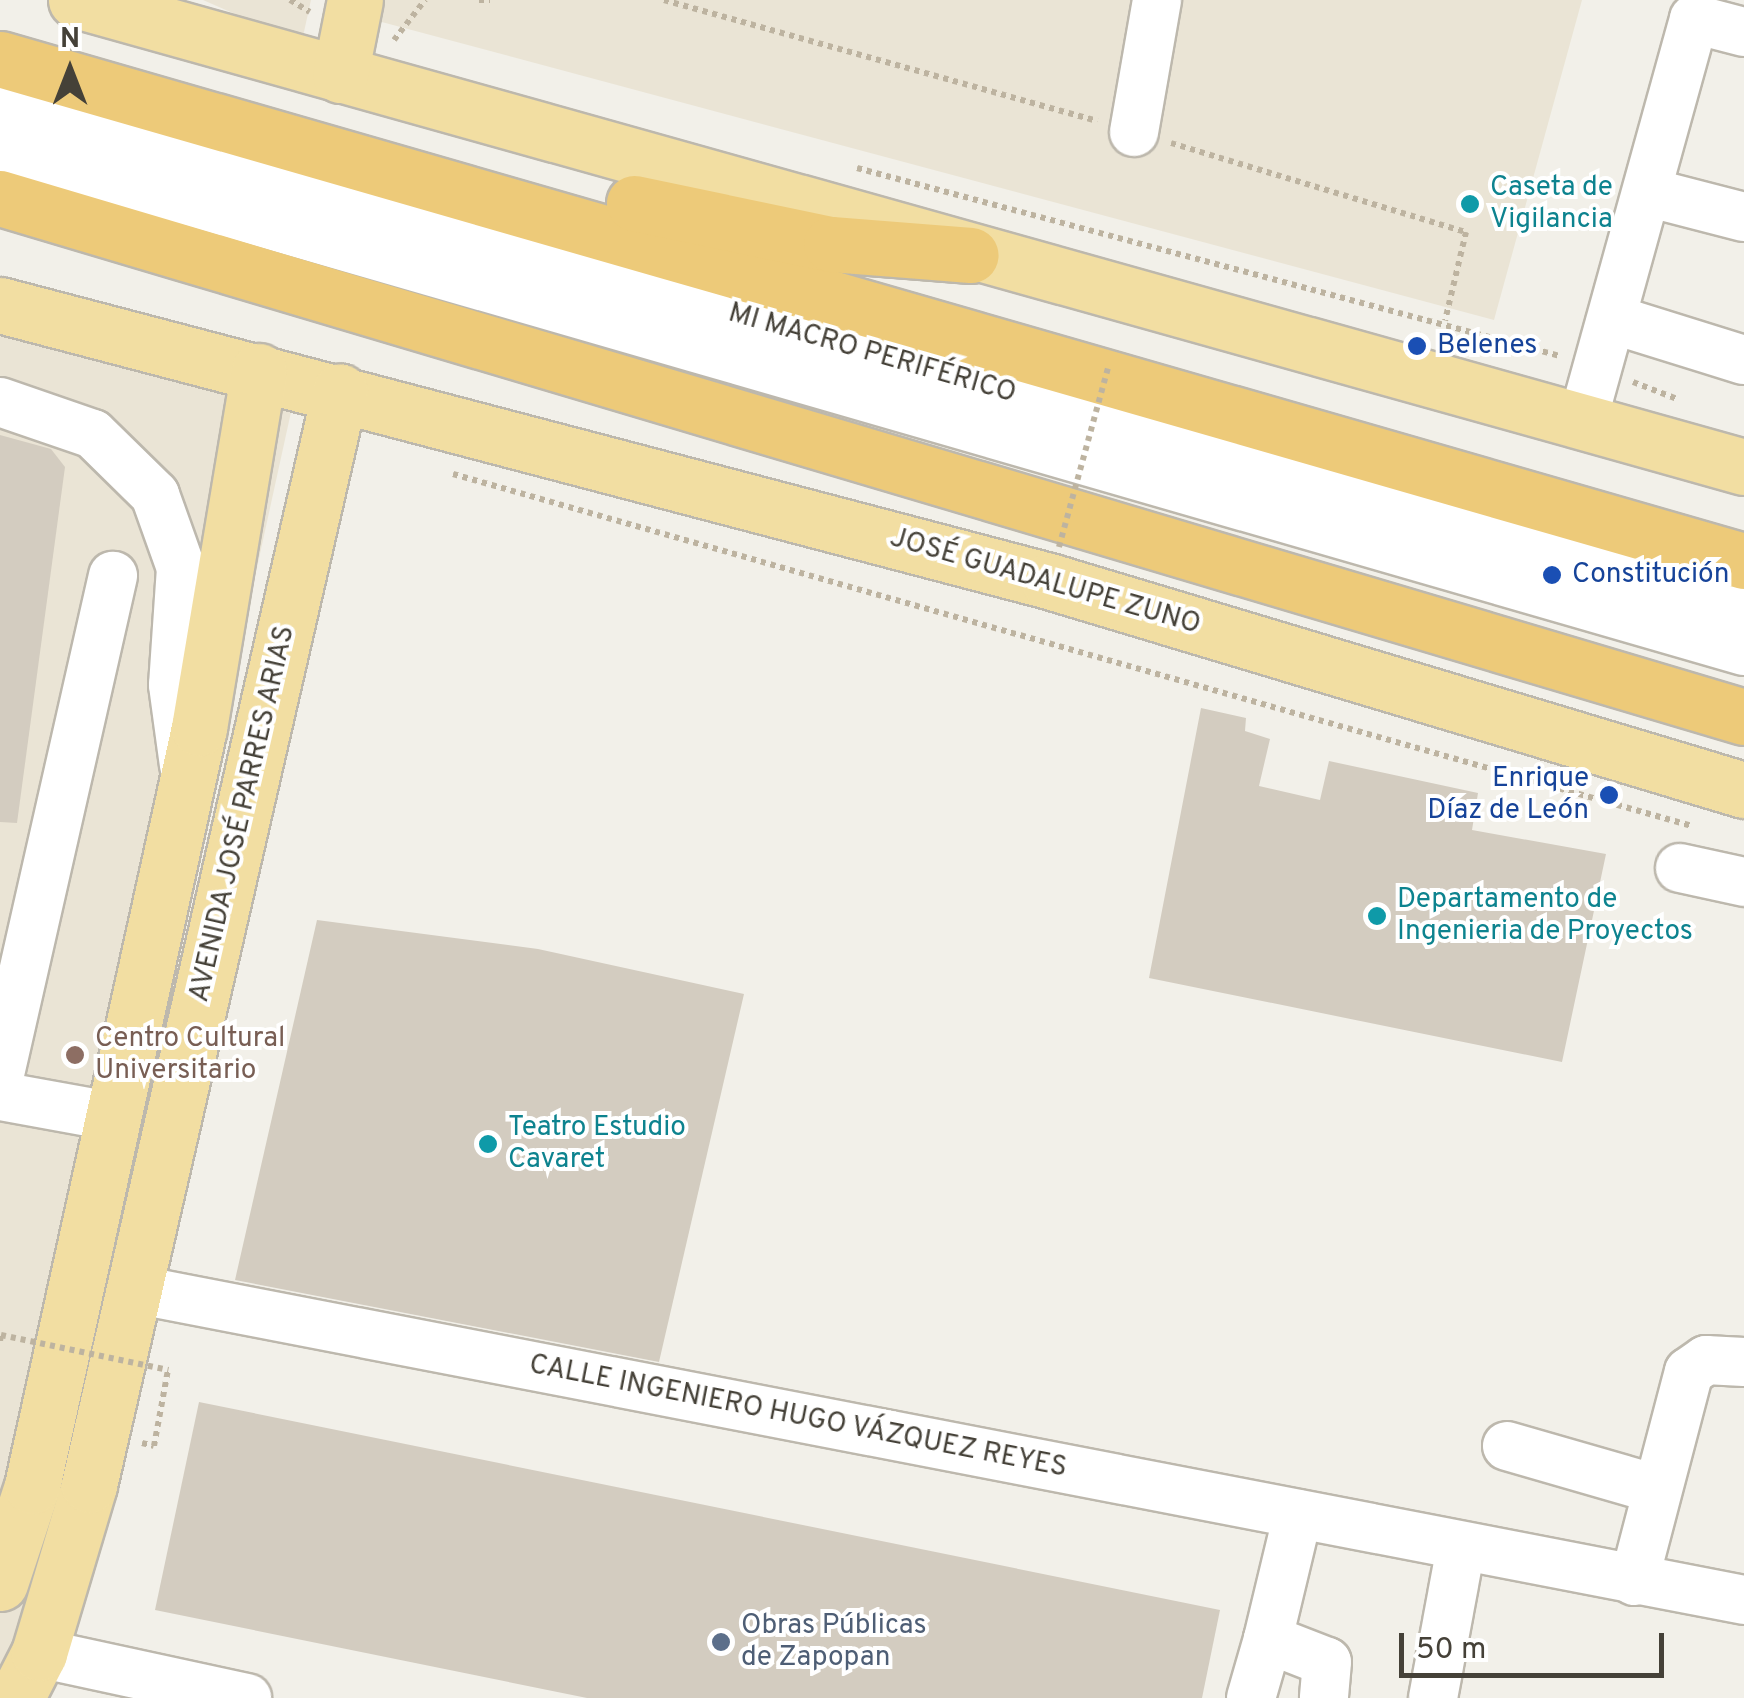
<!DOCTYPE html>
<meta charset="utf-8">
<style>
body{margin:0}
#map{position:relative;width:1744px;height:1698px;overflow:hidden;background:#f2f0e9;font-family:Overpass,sans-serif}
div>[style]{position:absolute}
.education>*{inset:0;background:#eae4d5}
.building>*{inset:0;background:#d3ccc0}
.path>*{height:6px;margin-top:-3px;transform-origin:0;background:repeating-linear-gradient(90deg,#bdb3a0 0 5px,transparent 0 10px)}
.roads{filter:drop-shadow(2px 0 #bdb8ad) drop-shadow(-2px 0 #bdb8ad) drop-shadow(0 2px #bdb8ad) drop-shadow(0 -2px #bdb8ad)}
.minor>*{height:48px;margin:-24px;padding:0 24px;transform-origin:24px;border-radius:24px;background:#fff}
.major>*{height:55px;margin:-27.5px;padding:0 27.5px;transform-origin:27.5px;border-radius:27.5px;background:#f2dea2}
.highway>*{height:55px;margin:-27.5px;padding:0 27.5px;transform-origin:27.5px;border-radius:27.5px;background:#edca79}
.path-bridge>*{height:6px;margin-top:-3px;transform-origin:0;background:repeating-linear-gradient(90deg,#bdb3a0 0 5px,transparent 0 10px)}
.dots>*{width:28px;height:28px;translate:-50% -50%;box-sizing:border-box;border:5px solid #fff;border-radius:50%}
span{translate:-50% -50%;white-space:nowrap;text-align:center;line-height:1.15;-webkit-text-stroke:8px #fff;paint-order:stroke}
.culture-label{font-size:28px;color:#0d838f}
.left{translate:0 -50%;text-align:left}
.transit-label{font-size:28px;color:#164399}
.right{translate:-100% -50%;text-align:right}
.street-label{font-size:28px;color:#454138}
.education-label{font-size:28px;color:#785e54}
.service-label{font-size:28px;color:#4e5e75}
.north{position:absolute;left:20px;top:20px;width:100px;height:100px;-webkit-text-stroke:8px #fff;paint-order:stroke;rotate:0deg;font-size:28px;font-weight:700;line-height:40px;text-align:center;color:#454138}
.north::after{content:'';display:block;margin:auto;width:35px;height:45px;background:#454138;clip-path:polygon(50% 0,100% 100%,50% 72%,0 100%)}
.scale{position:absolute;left:1399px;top:1633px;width:265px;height:45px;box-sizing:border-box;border:5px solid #454138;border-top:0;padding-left:12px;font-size:30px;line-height:35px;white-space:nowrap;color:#454138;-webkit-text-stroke:8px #fff;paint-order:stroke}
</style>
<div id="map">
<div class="education">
<div style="clip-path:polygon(203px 0,311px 0,300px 50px,235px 14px)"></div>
<div style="clip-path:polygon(382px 0,1582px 0,1494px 320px,378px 21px)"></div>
<div style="clip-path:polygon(0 333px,291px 412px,10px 1698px,0 1698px)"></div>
</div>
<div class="building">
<div style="clip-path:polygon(0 435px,51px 449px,65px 467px,17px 823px,0 822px)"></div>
<div style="clip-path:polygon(1201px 708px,1246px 718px,1245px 731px,1270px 739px,1259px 786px,1320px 800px,1329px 761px,1478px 793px,1472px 830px,1606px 854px,1562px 1062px,1149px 978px)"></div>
<div style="clip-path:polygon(317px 920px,538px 949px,744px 994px,659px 1362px,235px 1280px)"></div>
<div style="clip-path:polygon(199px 1402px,1220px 1610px,1202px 1698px,587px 1698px,155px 1610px)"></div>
</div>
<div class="path">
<div style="left:290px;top:0;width:23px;rotate:31deg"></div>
<div style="left:479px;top:0;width:11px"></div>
<div style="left:664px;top:0;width:450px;rotate:15.6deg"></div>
<div style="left:394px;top:40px;width:51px;rotate:-52.2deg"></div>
<div style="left:1171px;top:143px;width:308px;rotate:16.8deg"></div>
<div style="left:1466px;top:232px;width:91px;rotate:103.3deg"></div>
<div style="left:857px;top:168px;width:728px;rotate:14.97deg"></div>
<div style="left:1633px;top:382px;width:47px;rotate:21.1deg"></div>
<div style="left:453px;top:474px;width:1288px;rotate:15.86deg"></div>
<div style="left:0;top:1341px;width:6px;rotate:-81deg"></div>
<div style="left:142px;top:1443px;width:12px;rotate:14deg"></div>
<div style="left:154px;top:1446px;width:77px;rotate:-79.6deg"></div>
</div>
<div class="roads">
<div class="minor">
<div style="left:0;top:101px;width:1816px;rotate:16.15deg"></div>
<div style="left:1134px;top:132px;width:134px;rotate:-80.1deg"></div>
<div style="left:0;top:147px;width:1815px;rotate:16.12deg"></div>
<div style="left:1647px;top:192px;width:100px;rotate:14.5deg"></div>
<div style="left:1612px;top:319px;width:138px;rotate:17.3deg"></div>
<div style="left:0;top:402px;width:98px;rotate:19deg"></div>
<div style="left:93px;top:434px;width:87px;rotate:44.5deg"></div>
<div style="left:155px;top:495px;width:77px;rotate:70.4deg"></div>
<div style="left:181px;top:568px;width:117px;rotate:93.9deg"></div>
<div style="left:173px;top:685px;width:81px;rotate:82.2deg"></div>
<div style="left:1582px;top:423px;width:419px;rotate:-74.5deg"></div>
<div style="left:1694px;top:19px;width:52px;rotate:14.6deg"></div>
<div style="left:1680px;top:868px;width:66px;rotate:12.3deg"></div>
<div style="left:0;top:1074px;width:511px;rotate:-77.22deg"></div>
<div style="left:0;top:1096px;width:117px;rotate:10.3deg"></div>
<div style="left:134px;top:1289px;width:1640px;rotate:10.93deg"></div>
<div style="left:1507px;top:1446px;width:155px;rotate:16.1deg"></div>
<div style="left:1298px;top:1514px;width:129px;rotate:103.5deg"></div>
<div style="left:1268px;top:1639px;width:63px;rotate:21.3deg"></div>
<div style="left:1327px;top:1662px;width:36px;rotate:95deg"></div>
<div style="left:1634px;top:1581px;width:216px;rotate:-75.3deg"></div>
<div style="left:1689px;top:1372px;width:21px;rotate:-35deg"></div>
<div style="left:1706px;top:1360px;width:38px;rotate:3deg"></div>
<div style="left:39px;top:1653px;width:213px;rotate:12.2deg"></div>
<div style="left:1251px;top:1698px;width:61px;rotate:-73.9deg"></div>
<div style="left:1433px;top:1698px;width:154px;rotate:-79.5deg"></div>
</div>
<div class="major">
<div style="left:76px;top:0;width:1732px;rotate:15.64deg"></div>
<div style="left:340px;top:75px;width:76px;rotate:-78.7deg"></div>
<div style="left:0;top:305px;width:1085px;rotate:14.74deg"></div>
<div style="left:1049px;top:581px;width:726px;rotate:16.74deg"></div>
<div style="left:0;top:1583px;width:102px;rotate:-71.7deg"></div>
<div style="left:32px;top:1486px;width:776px;rotate:-77.58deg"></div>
<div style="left:199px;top:728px;width:362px;rotate:-80.5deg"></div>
<div style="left:16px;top:1698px;width:51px;rotate:-62.9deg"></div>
<div style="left:39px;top:1653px;width:175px;rotate:-73.4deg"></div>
<div style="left:89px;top:1485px;width:1122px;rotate:-77.08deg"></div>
</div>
<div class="highway">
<div style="left:0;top:59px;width:1815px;rotate:16.06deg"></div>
<div style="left:0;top:198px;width:1820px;rotate:16.57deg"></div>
<div style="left:634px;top:203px;width:201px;rotate:11.8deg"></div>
<div style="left:831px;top:244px;width:140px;rotate:4.5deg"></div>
</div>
</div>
<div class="path-bridge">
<div style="left:1059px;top:547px;width:190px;rotate:-74.7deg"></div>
<div style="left:1px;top:1335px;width:171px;rotate:11.8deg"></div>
</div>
<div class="dots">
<div style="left:1470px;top:204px;background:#0f9aa8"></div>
<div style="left:1417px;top:346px;background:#1a4fb4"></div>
<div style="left:1552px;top:575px;background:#1a4fb4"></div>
<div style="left:1609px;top:795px;background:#1a4fb4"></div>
<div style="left:1377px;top:916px;background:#0f9aa8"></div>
<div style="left:75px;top:1055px;background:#8d6e63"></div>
<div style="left:488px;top:1144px;background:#0f9aa8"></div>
<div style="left:721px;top:1642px;background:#5c6f8a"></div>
</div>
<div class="culture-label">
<span class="left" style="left:1490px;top:204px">Caseta de<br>Vigilancia</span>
<span class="left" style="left:1397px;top:916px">Departamento de<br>Ingenieria de Proyectos</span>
<span class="left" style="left:508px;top:1144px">Teatro Estudio<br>Cavaret</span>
</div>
<div class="transit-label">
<span class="left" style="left:1437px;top:346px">Belenes</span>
<span class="left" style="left:1572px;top:575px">Constitución</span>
<span class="right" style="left:1589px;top:795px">Enrique<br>Díaz de León</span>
</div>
<div class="street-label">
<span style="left:872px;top:354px;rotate:16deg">MI MACRO PERIFÉRICO</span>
<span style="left:1045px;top:582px;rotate:16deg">JOSÉ GUADALUPE ZUNO</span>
<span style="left:243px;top:814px;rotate:-77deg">AVENIDA JOSÉ PARRES ARIAS</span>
<span style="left:798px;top:1417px;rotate:11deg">CALLE INGENIERO HUGO VÁZQUEZ REYES</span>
</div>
<div class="education-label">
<span class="left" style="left:95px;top:1055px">Centro Cultural<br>Universitario</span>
</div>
<div class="service-label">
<span class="left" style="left:741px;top:1642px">Obras Públicas<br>de Zapopan</span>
</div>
<div class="north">N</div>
<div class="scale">50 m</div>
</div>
